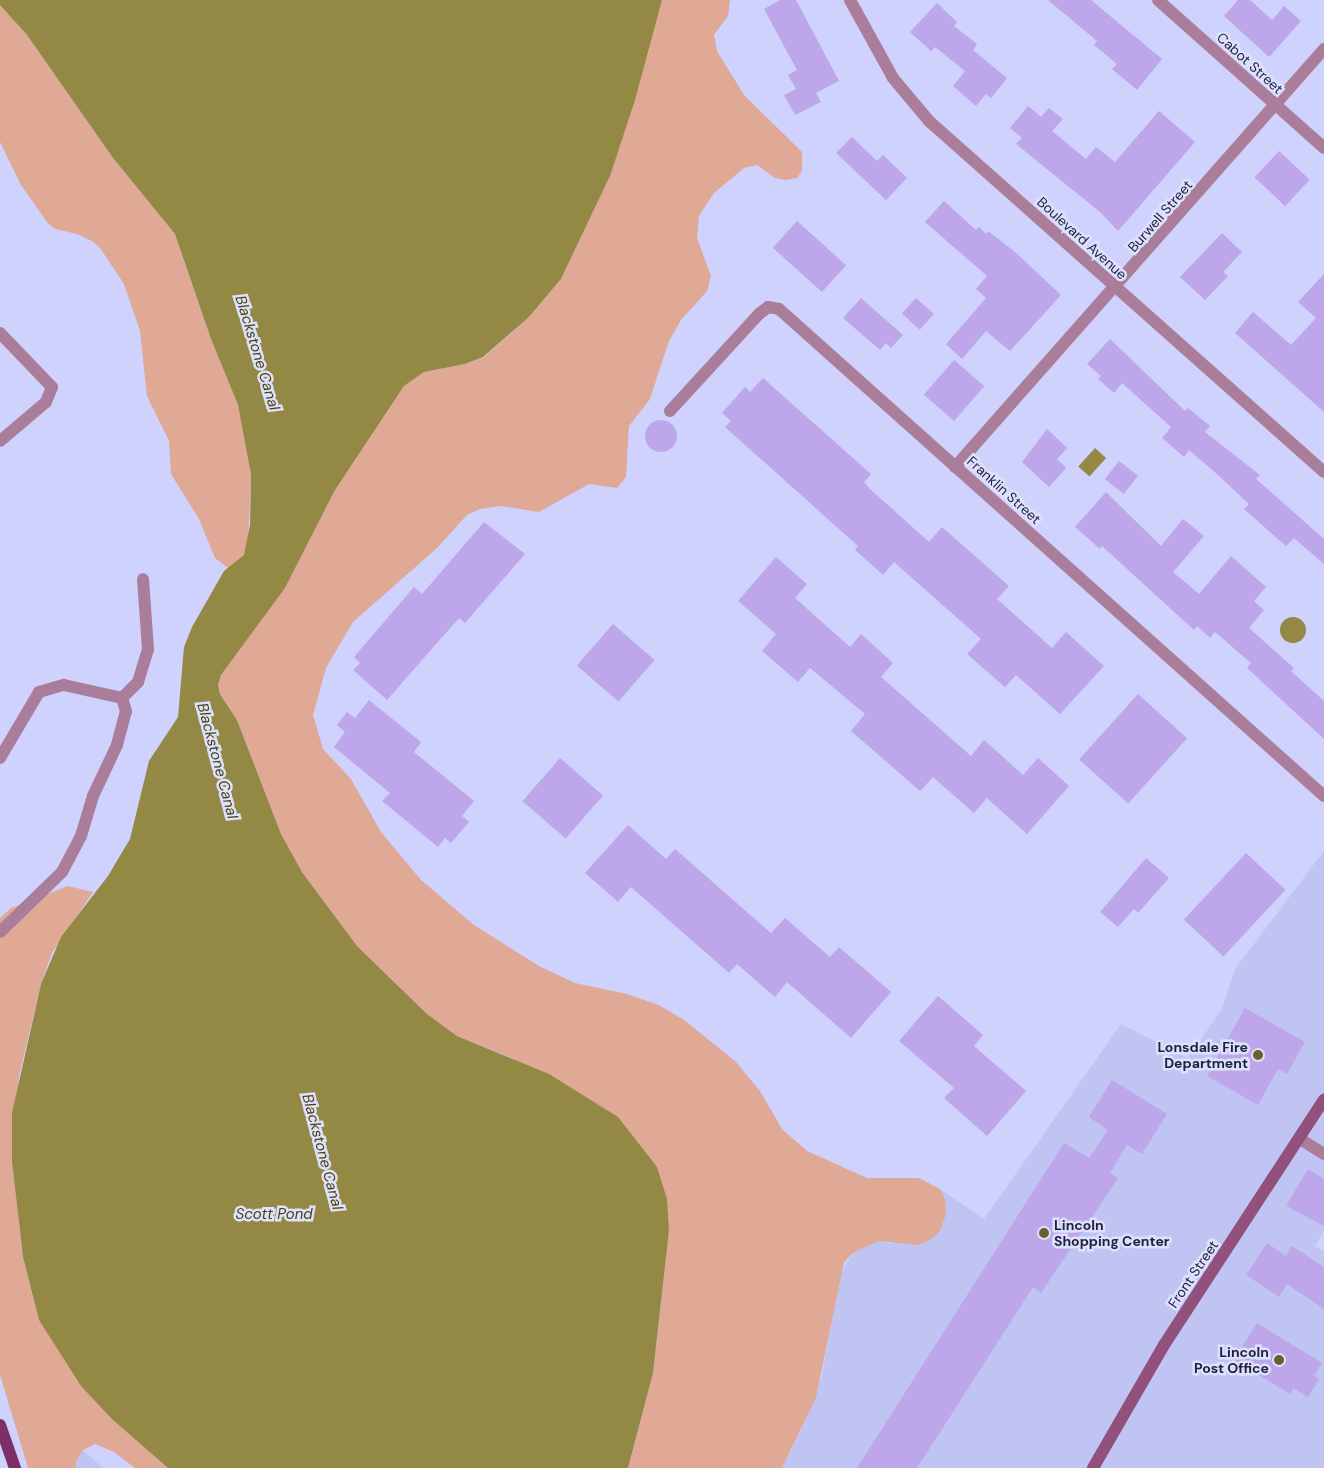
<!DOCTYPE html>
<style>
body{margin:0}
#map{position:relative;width:1324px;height:1468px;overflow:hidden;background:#ced2fd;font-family:"DM Sans",sans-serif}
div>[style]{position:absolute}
.built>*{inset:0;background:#bfc4f2}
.green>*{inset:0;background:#dfa996}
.water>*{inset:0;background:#938844;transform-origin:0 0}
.round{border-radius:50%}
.building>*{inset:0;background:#bda6e9;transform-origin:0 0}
.street>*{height:12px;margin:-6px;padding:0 6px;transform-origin:6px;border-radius:6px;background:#aa7d9a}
.secondary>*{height:12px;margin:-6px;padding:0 6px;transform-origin:6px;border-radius:6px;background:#91517c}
.primary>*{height:12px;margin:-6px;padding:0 6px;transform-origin:6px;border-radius:6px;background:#7d2f67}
.dots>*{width:14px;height:14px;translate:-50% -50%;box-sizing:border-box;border:2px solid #dde1fe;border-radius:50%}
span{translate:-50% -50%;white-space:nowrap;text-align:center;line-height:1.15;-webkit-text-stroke:5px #dde1fe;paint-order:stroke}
.street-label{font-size:14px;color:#1f203b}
.poi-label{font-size:14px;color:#1f203b;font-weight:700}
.right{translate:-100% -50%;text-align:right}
.left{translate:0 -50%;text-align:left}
.water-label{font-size:15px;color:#494108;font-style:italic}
</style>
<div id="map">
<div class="built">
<div style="clip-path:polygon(1324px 851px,1324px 1231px,1315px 1246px,1324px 1252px,1324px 1468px,782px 1468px,801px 1431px,822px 1376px,840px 1274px,853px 1253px,879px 1241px,893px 1244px,945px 1199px,940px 1189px,984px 1219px,1121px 1024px,1188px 1058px,1222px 1009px,1235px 969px)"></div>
<div style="clip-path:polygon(83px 1450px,103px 1468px,76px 1468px,75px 1462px)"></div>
</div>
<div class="green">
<div style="clip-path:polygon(662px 0,730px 0,728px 16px,714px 35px,717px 51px,744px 95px,802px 152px,802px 171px,797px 178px,786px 180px,775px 178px,757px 165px,744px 168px,714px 193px,699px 216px,697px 238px,711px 276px,707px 291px,681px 320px,669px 341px,650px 399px,629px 426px,626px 477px,617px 488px,589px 484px,539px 512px,501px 506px,480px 509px,467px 515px,437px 548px,353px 622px,326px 668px,313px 715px,323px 749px,351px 779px,381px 832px,421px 880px,474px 925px,539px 966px,575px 983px,627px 994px,659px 1005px,684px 1020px,735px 1061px,760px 1091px,782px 1129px,807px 1151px,867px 1178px,919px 1178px,940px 1189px,945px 1199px,946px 1214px,940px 1231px,931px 1239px,918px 1245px,879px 1241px,853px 1253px,844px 1262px,816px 1398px,782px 1468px,628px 1468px,653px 1373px,669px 1231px,514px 1059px,457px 1036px,427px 1014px,357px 946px,302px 872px,281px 834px,237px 720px,220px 694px,218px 685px,221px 675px,285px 588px,335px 490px,404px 386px,424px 372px,465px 364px,484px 357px,528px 318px,561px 279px,610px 176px)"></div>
<div style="clip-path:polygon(0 5px,27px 35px,113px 158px,175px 234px,211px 339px,238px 405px,246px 441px,251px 474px,248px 543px,244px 556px,228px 568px,215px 558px,199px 519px,171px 474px,169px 441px,147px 396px,140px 331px,124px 284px,100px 248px,92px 241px,77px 234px,55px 229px,47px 222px,21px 185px,0 142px)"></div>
<div style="clip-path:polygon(68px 886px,93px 892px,52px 953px,41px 984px,19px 1076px,12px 1162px,23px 1257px,39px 1320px,134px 1438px,168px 1468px,135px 1468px,114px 1452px,95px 1444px,83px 1450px,76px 1462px,76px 1468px,28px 1468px,0 1375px,0 918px,11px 908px)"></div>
</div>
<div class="water">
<div style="clip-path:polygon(0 0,662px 0,635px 100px,610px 176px,561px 279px,528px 318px,483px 357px,465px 364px,424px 372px,404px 386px,335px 490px,285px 588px,221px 675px,218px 685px,220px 694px,237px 720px,281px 834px,302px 872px,357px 946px,427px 1014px,457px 1036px,549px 1074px,618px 1117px,657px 1167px,667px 1199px,669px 1231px,653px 1373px,628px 1468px,168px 1468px,112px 1419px,81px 1386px,39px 1320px,23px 1257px,12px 1162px,12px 1113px,41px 984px,61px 937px,108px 876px,130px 839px,149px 761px,178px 717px,184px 647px,192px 627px,224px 571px,244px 555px,250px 525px,251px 474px,238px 405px,211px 339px,175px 234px,113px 158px,27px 35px,0 5px)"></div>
<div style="left:1095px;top:448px;width:15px;height:25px;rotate:42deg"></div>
<div class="round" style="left:1280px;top:617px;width:26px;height:26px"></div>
</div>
<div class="building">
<div style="clip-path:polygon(780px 0,796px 0,839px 81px,816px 93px,821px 102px,795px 115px,784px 95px,796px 89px,788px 75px,797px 70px,764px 9px)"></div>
<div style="clip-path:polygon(1048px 0,1091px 0,1162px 59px,1137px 90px,1112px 69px,1117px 64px,1094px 45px,1097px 41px)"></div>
<div style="clip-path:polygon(1238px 0,1250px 0,1272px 20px,1284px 6px,1301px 21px,1269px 57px,1224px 16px)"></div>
<div style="clip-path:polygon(937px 3px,957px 22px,954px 26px,977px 44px,973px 50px,1007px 78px,991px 98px,986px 94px,976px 106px,953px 86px,965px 71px,935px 47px,931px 51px,910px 32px)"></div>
<div style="clip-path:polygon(1028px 106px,1041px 117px,1049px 108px,1063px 119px,1052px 131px,1086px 159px,1096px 147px,1115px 162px,1159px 111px,1195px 142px,1118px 231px,1100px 212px,1016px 144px,1022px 138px,1010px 128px)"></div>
<div style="clip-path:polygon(852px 137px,877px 161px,883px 155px,907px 178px,886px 200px,836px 153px)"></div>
<div style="left:1279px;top:151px;width:42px;height:36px;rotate:43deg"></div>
<div style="clip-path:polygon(944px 201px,976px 230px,979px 227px,986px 234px,988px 231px,1015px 252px,1061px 295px,1010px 351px,986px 331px,962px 359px,946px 344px,986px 298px,976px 289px,987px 276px,925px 222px)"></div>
<div style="left:797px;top:221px;width:66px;height:36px;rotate:42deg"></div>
<div style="clip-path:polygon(1222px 233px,1242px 252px,1223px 272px,1228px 276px,1205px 300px,1180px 277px)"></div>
<div style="clip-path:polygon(1324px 274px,1324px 412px,1235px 333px,1253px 312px,1291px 345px,1316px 318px,1298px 302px)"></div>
<div style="clip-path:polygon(861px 298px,903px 335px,891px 348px,886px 343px,880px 350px,843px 318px)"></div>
<div style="left:916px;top:298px;width:24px;height:21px;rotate:42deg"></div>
<div style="clip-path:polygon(1110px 339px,1185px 411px,1188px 408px,1210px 426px,1205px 432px,1260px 475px,1256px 479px,1324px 539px,1324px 564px,1294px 538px,1286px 546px,1244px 509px,1249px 504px,1218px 475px,1189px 450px,1184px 457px,1162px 438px,1171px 427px,1122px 383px,1114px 393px,1098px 379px,1101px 376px,1087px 364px)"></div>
<div style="left:954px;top:360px;width:40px;height:46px;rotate:41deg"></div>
<div style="clip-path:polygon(763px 378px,871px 474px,864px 482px,869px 488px,929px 542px,942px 527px,1009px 586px,997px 599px,1052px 648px,1066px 632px,1104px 666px,1060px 714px,1016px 675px,1005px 687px,967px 654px,981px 639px,894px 562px,883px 575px,855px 550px,858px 546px,725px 427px,731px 421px,722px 413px,745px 387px,750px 392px)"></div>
<div class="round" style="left:645px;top:420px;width:32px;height:32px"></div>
<div style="clip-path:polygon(1047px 429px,1067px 448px,1057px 459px,1066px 468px,1049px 487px,1022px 462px)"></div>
<div style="left:1119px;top:461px;width:24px;height:23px;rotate:38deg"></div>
<div style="clip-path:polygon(1106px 492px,1161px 546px,1183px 519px,1204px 536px,1173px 572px,1199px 594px,1231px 556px,1266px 587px,1254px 601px,1264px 610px,1249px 628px,1294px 668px,1291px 671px,1324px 701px,1324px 739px,1247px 668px,1251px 663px,1215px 632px,1210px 638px,1197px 626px,1194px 630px,1102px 546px,1100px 549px,1075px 527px)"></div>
<div style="clip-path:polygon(484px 522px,525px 554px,465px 623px,459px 618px,387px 700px,353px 670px,360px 663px,354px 657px,414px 587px,422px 594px)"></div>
<div style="clip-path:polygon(776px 557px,807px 584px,795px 598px,850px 647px,861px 634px,893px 663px,881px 677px,971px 756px,984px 740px,1023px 775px,1038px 758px,1069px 786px,1027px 834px,987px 798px,974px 813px,933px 777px,920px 791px,851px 731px,865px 714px,810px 668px,798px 682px,762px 651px,776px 634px,738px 601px)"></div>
<div style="left:613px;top:624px;width:55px;height:55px;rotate:41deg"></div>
<div style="left:1138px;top:694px;width:66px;height:88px;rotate:42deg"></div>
<div style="clip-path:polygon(369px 700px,421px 742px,414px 752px,474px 801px,462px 816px,469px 822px,451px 843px,445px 838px,438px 847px,382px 801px,390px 793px,334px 747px,345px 732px,337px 725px,347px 712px,355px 718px)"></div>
<div style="left:560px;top:758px;width:57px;height:57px;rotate:41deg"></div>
<div style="clip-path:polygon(628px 825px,666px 859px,675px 849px,771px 933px,785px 918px,830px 957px,839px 947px,891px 992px,851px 1038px,787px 982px,775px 997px,737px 964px,729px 973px,631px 887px,618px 902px,585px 873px)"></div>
<div style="left:1246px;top:853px;width:54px;height:91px;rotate:43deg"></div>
<div style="clip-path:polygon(1146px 858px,1169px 878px,1138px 913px,1134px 909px,1118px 927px,1100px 912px)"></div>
<div style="clip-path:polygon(938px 996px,983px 1035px,974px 1046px,1026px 1091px,987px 1136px,944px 1098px,954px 1088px,899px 1041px)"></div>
<div style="clip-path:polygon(1245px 1008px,1305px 1042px,1287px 1074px,1278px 1069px,1258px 1105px,1207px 1076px)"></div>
<div style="clip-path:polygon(1112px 1080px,1167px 1114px,1142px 1154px,1127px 1145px,1110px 1173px,1118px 1178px,1041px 1293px,1033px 1287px,917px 1468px,857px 1468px,1064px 1143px,1089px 1158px,1108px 1130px,1089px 1117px)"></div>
<div style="clip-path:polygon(1308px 1169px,1324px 1179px,1324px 1226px,1286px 1206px)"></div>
<div style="clip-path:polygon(1267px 1243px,1286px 1256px,1292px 1246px,1324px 1267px,1324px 1309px,1287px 1284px,1279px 1297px,1246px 1275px)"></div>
<div style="clip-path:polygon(1257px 1323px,1322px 1363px,1314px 1376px,1319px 1379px,1308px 1397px,1293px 1388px,1290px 1394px,1234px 1360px)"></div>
</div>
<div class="street">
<div style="left:850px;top:0;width:89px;rotate:61.1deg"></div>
<div style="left:893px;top:78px;width:56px;rotate:50.1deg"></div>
<div style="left:929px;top:121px;width:528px;rotate:41.62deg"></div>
<div style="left:1158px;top:0;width:222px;rotate:41.7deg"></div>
<div style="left:0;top:333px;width:75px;rotate:46.1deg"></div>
<div style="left:52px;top:387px;width:16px;rotate:112deg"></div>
<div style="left:46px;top:402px;width:60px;rotate:139.7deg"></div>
<div style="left:670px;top:411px;width:132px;rotate:-47.5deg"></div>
<div style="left:759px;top:314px;width:11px;rotate:-38deg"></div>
<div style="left:768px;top:307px;width:11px;rotate:10deg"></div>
<div style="left:779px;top:309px;width:731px;rotate:41.78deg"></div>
<div style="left:955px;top:467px;width:558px;rotate:-48.56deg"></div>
<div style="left:122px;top:698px;width:23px;rotate:-45deg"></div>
<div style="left:138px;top:682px;width:34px;rotate:-73deg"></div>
<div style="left:148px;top:649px;width:70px;rotate:-94.1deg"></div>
<div style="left:0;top:758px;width:77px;rotate:-59.4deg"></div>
<div style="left:39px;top:692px;width:26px;rotate:-16deg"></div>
<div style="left:64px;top:685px;width:59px;rotate:12.6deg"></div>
<div style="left:122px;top:698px;width:14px;rotate:73deg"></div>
<div style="left:126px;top:711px;width:35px;rotate:105deg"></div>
<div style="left:117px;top:745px;width:56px;rotate:115.2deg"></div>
<div style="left:93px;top:796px;width:42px;rotate:106.7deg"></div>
<div style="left:81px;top:836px;width:41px;rotate:117.8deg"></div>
<div style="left:62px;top:872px;width:86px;rotate:135.9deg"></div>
<div style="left:1300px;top:1139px;width:28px;rotate:32deg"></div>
</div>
<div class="secondary">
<div style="left:1093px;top:1468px;width:142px;rotate:-60deg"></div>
<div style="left:1164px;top:1345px;width:293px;rotate:-56.9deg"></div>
</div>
<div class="primary">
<div style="left:0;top:1425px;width:46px;rotate:70.8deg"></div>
</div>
<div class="dots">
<div style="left:1258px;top:1055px;background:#69612d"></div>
<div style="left:1044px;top:1233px;background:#69612d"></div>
<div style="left:1279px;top:1360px;background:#69612d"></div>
</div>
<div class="street-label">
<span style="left:1250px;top:63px;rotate:42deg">Cabot Street</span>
<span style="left:1160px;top:216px;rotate:-49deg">Burwell Street</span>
<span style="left:1082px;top:238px;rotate:42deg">Boulevard Avenue</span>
<span style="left:1004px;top:490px;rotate:42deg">Franklin Street</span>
<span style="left:1193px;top:1274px;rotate:-56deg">Front Street</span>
</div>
<div class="poi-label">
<span class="right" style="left:1248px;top:1055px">Lonsdale Fire<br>Department</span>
<span class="left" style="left:1054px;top:1233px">Lincoln<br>Shopping Center</span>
<span class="right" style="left:1269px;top:1360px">Lincoln<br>Post Office</span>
</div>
<div class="water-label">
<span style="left:257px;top:353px;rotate:73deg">Blackstone Canal</span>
<span style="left:217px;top:761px;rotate:75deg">Blackstone Canal</span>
<span style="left:322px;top:1152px;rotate:75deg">Blackstone Canal</span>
<span style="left:274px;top:1215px">Scott Pond</span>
</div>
</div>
